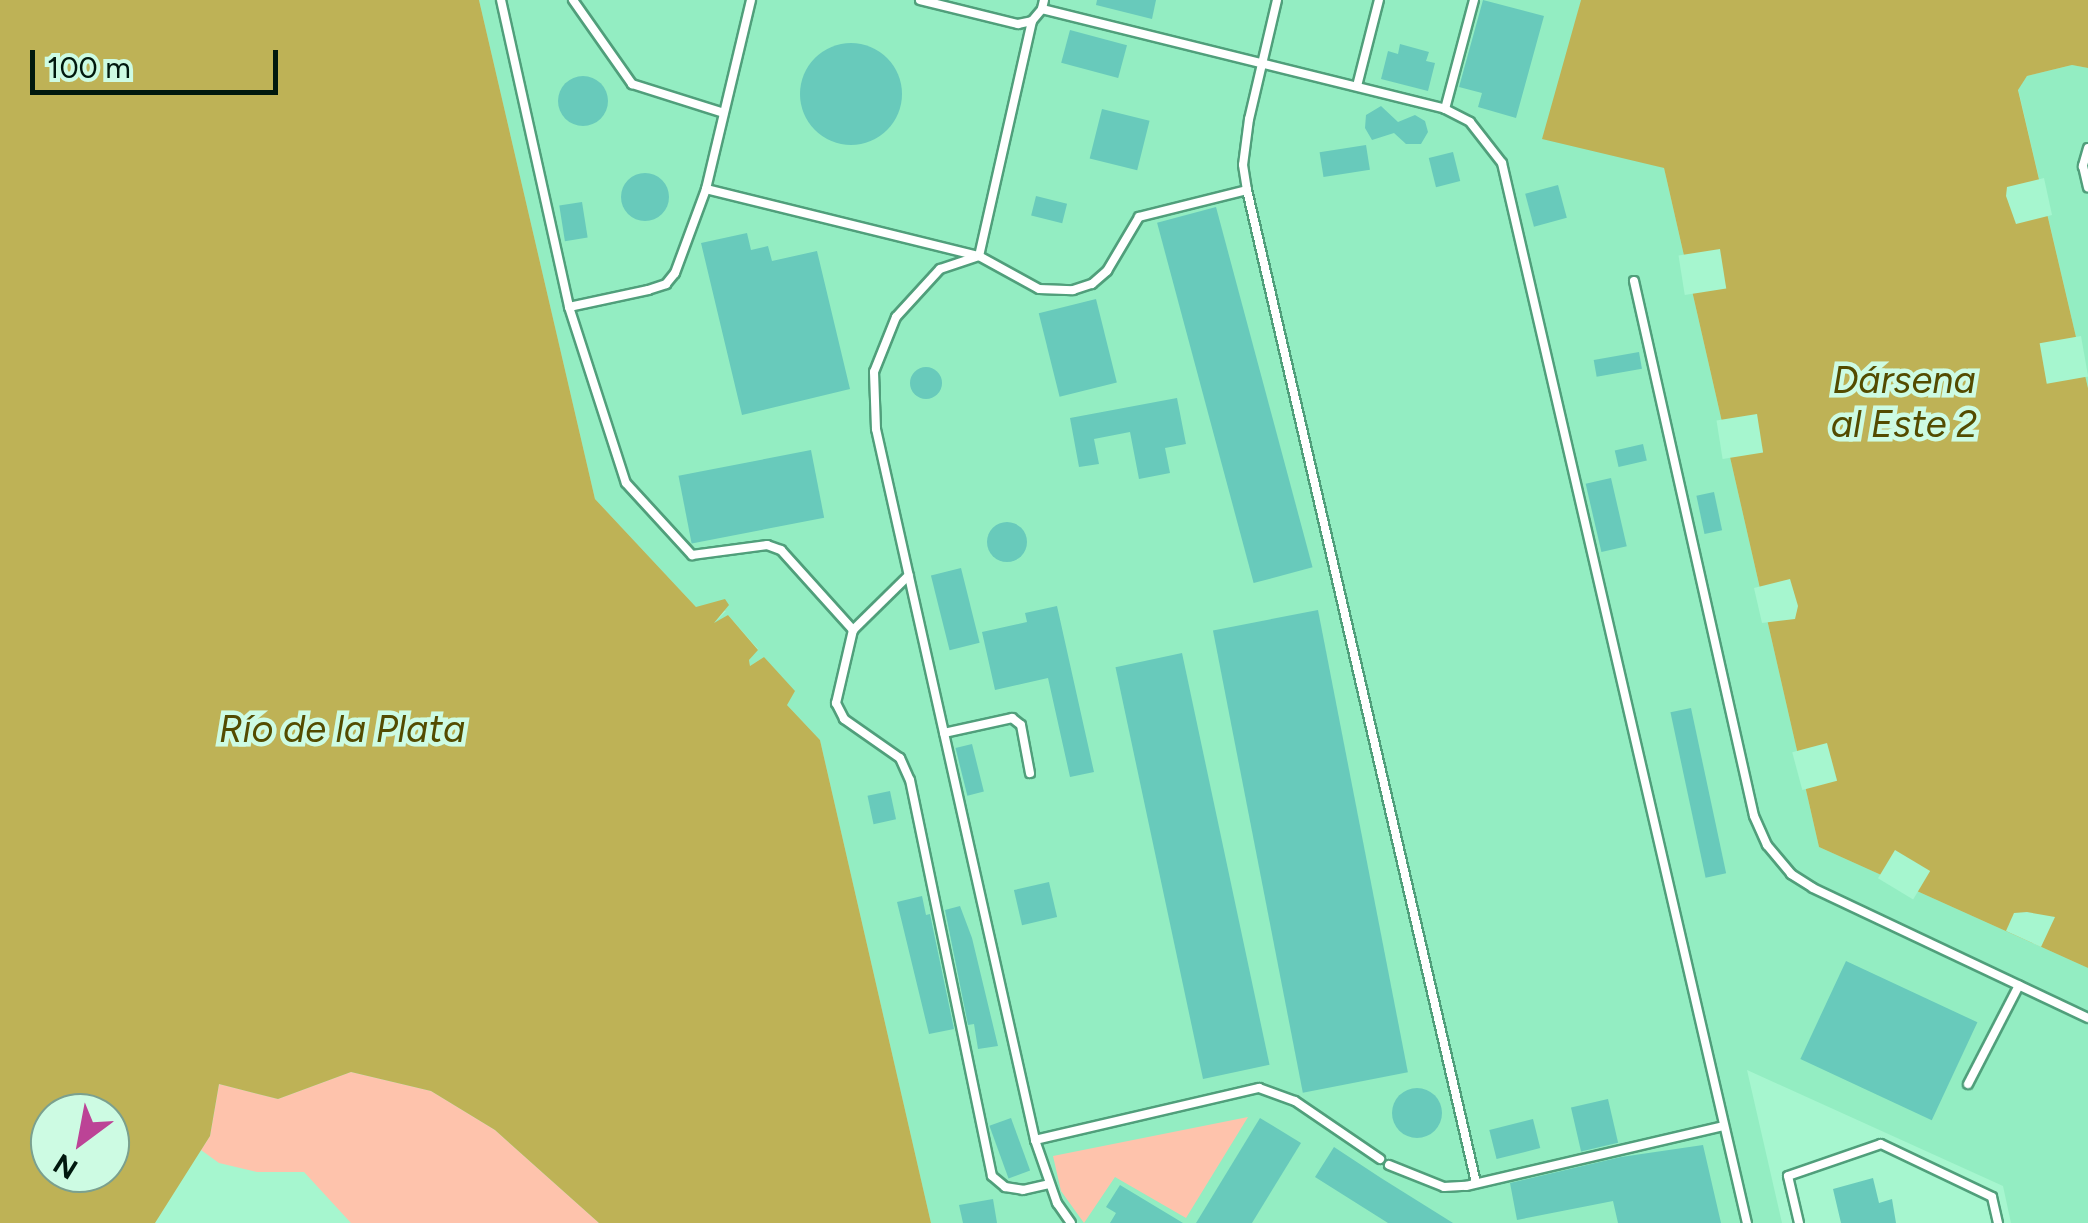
<!DOCTYPE html>
<meta charset="utf-8">
<style>
body{margin:0}
#map{position:relative;width:2088px;height:1223px;overflow:hidden;background:#a6f6cf;font-family:Figtree,sans-serif}
div>[style]{position:absolute}
.built>*{inset:0;background:#93edc2}
.green>*{inset:0;background:#fec3ac}
.water>*{inset:0;background:#beb256}
.pier>*{inset:0;background:#a6f6cf;transform-origin:0 0}
.building>*{inset:0;background:#68cabb;transform-origin:0 0}
.round{border-radius:50%}
.roads{filter:drop-shadow(2px 0 #509f7b) drop-shadow(-2px 0 #509f7b) drop-shadow(0 2px #509f7b) drop-shadow(0 -2px #509f7b)}
.lane>*{height:8px;margin:-4px;padding:0 4px;transform-origin:4px;border-radius:4px;background:#fff}
span{translate:-50% -50%;white-space:nowrap;text-align:center;line-height:1.15;-webkit-text-stroke:9px #cdfbe3;paint-order:stroke}
.water-label{font-size:38px;color:#534b00;font-style:italic}
.north{position:absolute;left:30px;top:1093px;width:100px;height:100px;box-sizing:border-box;background:#cdfbe3;border:2px solid #7ba08e;border-radius:50%;rotate:212deg;font-size:28px;font-weight:700;line-height:40px;text-align:center;color:#01180e}
.north::after{content:'';display:block;margin:auto;width:35px;height:45px;background:#bc4396;clip-path:polygon(50% 0,100% 100%,50% 72%,0 100%)}
.scale{position:absolute;left:30px;top:50px;width:248px;height:45px;box-sizing:border-box;border:5px solid #01180e;border-top:0;padding-left:12px;font-size:30px;line-height:35px;white-space:nowrap;color:#01180e;-webkit-text-stroke:8px #cdfbe3;paint-order:stroke}
</style>
<div id="map">
<div class="built">
<div style="clip-path:polygon(479px 0,1581px 0,1548px 131px,1664px 168px,1819px 847px,2088px 968px,2088px 1223px,2011px 1223px,2003px 1186px,1747px 1070px,1782px 1223px,931px 1223px,820px 740px,787px 705px,764px 657px,750px 666px,749px 660px,758px 649px,728px 615px,717px 626px,714px 623px,726px 611px,696px 607px,595px 499px)"></div>
<div style="clip-path:polygon(2072px 65px,2088px 68px,2088px 388px,2018px 89px,2027px 76px)"></div>
</div>
<div class="green">
<div style="clip-path:polygon(351px 1072px,431px 1091px,495px 1130px,599px 1223px,351px 1223px,304px 1172px,257px 1172px,219px 1163px,201px 1150px,210px 1136px,219px 1084px,278px 1099px)"></div>
<div style="clip-path:polygon(1248px 1117px,1186px 1218px,1115px 1177px,1084px 1223px,1061px 1191px,1053px 1156px)"></div>
</div>
<div class="water">
<div style="clip-path:polygon(evenodd,0 0,479px 0,595px 499px,696px 607px,725px 599px,729px 605px,714px 623px,728px 615px,758px 650px,749px 660px,750px 666px,764px 657px,795px 691px,787px 705px,820px 740px,931px 1223px,599px 1223px,495px 1130px,431px 1091px,351px 1072px,278px 1099px,219px 1084px,210px 1136px,155px 1223px,0 1223px,0 0,50px 1113px,110px 1113px,110px 1173px,50px 1173px,50px 1113px)"></div>
<div style="clip-path:polygon(1581px 0,2088px 0,2088px 68px,2072px 65px,2027px 76px,2018px 90px,2088px 388px,2088px 968px,1819px 847px,1664px 168px,1542px 139px)"></div>
</div>
<div class="pier">
<div style="clip-path:polygon(2044px 178px,2052px 215px,2016px 224px,2006px 196px,2007px 187px)"></div>
<div style="left:1720px;top:249px;width:40px;height:42px;rotate:81deg"></div>
<div style="left:2081px;top:336px;width:41px;height:42px;rotate:80deg"></div>
<div style="left:1757px;top:414px;width:39px;height:41px;rotate:81deg"></div>
<div style="clip-path:polygon(1790px 579px,1798px 606px,1795px 619px,1762px 623px,1754px 588px)"></div>
<div style="left:1827px;top:743px;width:39px;height:36px;rotate:75deg"></div>
<div style="left:1895px;top:850px;width:41px;height:33px;rotate:31deg"></div>
<div style="clip-path:polygon(2027px 912px,2055px 917px,2041px 947px,2006px 931px,2014px 913px)"></div>
</div>
<div class="building">
<div style="clip-path:polygon(1097px 0,1156px 0,1152px 19px,1096px 5px)"></div>
<div style="clip-path:polygon(1483px 0,1544px 16px,1516px 118px,1478px 107px,1482px 93px,1459px 87px)"></div>
<div style="left:1070px;top:30px;width:59px;height:34px;rotate:15deg"></div>
<div class="round" style="left:800px;top:43px;width:102px;height:102px"></div>
<div style="clip-path:polygon(1400px 44px,1429px 52px,1426px 61px,1435px 63px,1428px 91px,1381px 79px,1388px 51px,1398px 54px)"></div>
<div class="round" style="left:558px;top:76px;width:50px;height:50px"></div>
<div style="clip-path:polygon(1381px 106px,1398px 122px,1415px 115px,1425px 121px,1428px 132px,1421px 144px,1406px 144px,1394px 133px,1372px 140px,1365px 128px,1366px 115px)"></div>
<div style="left:1102px;top:109px;width:49px;height:51px;rotate:14deg"></div>
<div style="left:1366px;top:145px;width:25px;height:47px;rotate:81deg"></div>
<div style="left:1453px;top:152px;width:30px;height:25px;rotate:76deg"></div>
<div class="round" style="left:621px;top:173px;width:48px;height:48px"></div>
<div style="left:1558px;top:185px;width:34px;height:34px;rotate:75deg"></div>
<div style="left:1036px;top:196px;width:32px;height:20px;rotate:14deg"></div>
<div style="left:582px;top:202px;width:36px;height:23px;rotate:81deg"></div>
<div style="left:1216px;top:207px;width:373px;height:61px;rotate:75deg"></div>
<div style="clip-path:polygon(747px 233px,751px 250px,768px 246px,772px 261px,817px 251px,850px 389px,742px 415px,701px 243px)"></div>
<div style="left:1096px;top:299px;width:86px;height:59px;rotate:76deg"></div>
<div style="left:1639px;top:352px;width:17px;height:46px;rotate:80deg"></div>
<div class="round" style="left:910px;top:367px;width:32px;height:32px"></div>
<div style="clip-path:polygon(1177px 398px,1186px 444px,1165px 448px,1170px 473px,1139px 479px,1130px 432px,1094px 439px,1099px 464px,1079px 467px,1070px 418px)"></div>
<div style="left:1643px;top:444px;width:17px;height:29px;rotate:77deg"></div>
<div style="left:811px;top:450px;width:69px;height:135px;rotate:79deg"></div>
<div style="left:1611px;top:478px;width:70px;height:26px;rotate:77deg"></div>
<div style="left:1714px;top:492px;width:39px;height:18px;rotate:78deg"></div>
<div class="round" style="left:987px;top:522px;width:40px;height:40px"></div>
<div style="left:961px;top:568px;width:77px;height:31px;rotate:76deg"></div>
<div style="clip-path:polygon(1057px 606px,1094px 772px,1070px 777px,1048px 678px,995px 690px,982px 632px,1027px 622px,1025px 613px)"></div>
<div style="left:1318px;top:610px;width:471px;height:107px;rotate:79deg"></div>
<div style="left:1182px;top:653px;width:421px;height:68px;rotate:78deg"></div>
<div style="left:1691px;top:708px;width:169px;height:21px;rotate:78deg"></div>
<div style="left:972px;top:744px;width:49px;height:17px;rotate:76deg"></div>
<div style="left:890px;top:791px;width:29px;height:23px;rotate:78deg"></div>
<div style="left:1049px;top:882px;width:36px;height:36px;rotate:77deg"></div>
<div style="clip-path:polygon(922px 896px,926px 915px,930px 914px,954px 1029px,929px 1034px,897px 902px)"></div>
<div style="clip-path:polygon(960px 906px,972px 938px,998px 1046px,978px 1049px,974px 1024px,968px 1025px,945px 910px)"></div>
<div style="left:1846px;top:961px;width:145px;height:108px;rotate:25deg"></div>
<div class="round" style="left:1392px;top:1088px;width:50px;height:50px"></div>
<div style="left:1608px;top:1099px;width:45px;height:38px;rotate:77deg"></div>
<div style="left:1011px;top:1118px;width:56px;height:23px;rotate:70deg"></div>
<div style="clip-path:polygon(1260px 1118px,1301px 1143px,1252px 1223px,1196px 1223px)"></div>
<div style="left:1533px;top:1119px;width:30px;height:45px;rotate:76deg"></div>
<div style="clip-path:polygon(1703px 1145px,1721px 1223px,1618px 1223px,1613px 1201px,1517px 1220px,1510px 1183px,1621px 1157px)"></div>
<div style="clip-path:polygon(1334px 1147px,1381px 1178px,1453px 1223px,1388px 1223px,1315px 1177px)"></div>
<div style="clip-path:polygon(1873px 1178px,1879px 1203px,1892px 1199px,1896px 1223px,1841px 1223px,1833px 1189px)"></div>
<div style="clip-path:polygon(1120px 1185px,1183px 1223px,1110px 1223px,1116px 1213px,1106px 1207px)"></div>
<div style="clip-path:polygon(993px 1199px,997px 1223px,963px 1223px,959px 1205px)"></div>
</div>
<div class="roads">
<div class="lane">
<div style="left:501px;top:0;width:314px;rotate:77.5deg"></div>
<div style="left:569px;top:307px;width:185px;rotate:72.1deg"></div>
<div style="left:626px;top:483px;width:98px;rotate:47.5deg"></div>
<div style="left:692px;top:555px;width:76px;rotate:-7.6deg"></div>
<div style="left:767px;top:545px;width:15px;rotate:20deg"></div>
<div style="left:781px;top:550px;width:108px;rotate:48deg"></div>
<div style="left:853px;top:630px;width:75px;rotate:103.1deg"></div>
<div style="left:836px;top:703px;width:18px;rotate:63deg"></div>
<div style="left:844px;top:719px;width:68px;rotate:34.9deg"></div>
<div style="left:900px;top:758px;width:24px;rotate:66deg"></div>
<div style="left:910px;top:780px;width:404px;rotate:78.3deg"></div>
<div style="left:992px;top:1176px;width:17px;rotate:40deg"></div>
<div style="left:1005px;top:1187px;width:18px;rotate:9deg"></div>
<div style="left:1023px;top:1190px;width:27px;rotate:-13deg"></div>
<div style="left:573px;top:0;width:103px;rotate:54.9deg"></div>
<div style="left:632px;top:84px;width:96px;rotate:17.5deg"></div>
<div style="left:920px;top:0;width:101px;rotate:13.8deg"></div>
<div style="left:1018px;top:24px;width:14px;rotate:-12deg"></div>
<div style="left:1032px;top:21px;width:16px;rotate:-50deg"></div>
<div style="left:1044px;top:0;width:9px;rotate:103deg"></div>
<div style="left:1042px;top:9px;width:415px;rotate:13.9deg"></div>
<div style="left:1445px;top:109px;width:28px;rotate:27deg"></div>
<div style="left:1470px;top:122px;width:52px;rotate:52deg"></div>
<div style="left:1502px;top:163px;width:1088px;rotate:76.99deg"></div>
<div style="left:1277px;top:0;width:122px;rotate:103.2deg"></div>
<div style="left:1249px;top:119px;width:46px;rotate:97.4deg"></div>
<div style="left:1243px;top:165px;width:25px;rotate:81deg"></div>
<div style="left:1247px;top:190px;width:1019px;rotate:77.01deg"></div>
<div style="left:1032px;top:21px;width:241px;rotate:102.7deg"></div>
<div style="left:979px;top:256px;width:41px;rotate:161.6deg"></div>
<div style="left:940px;top:269px;width:65px;rotate:132.5deg"></div>
<div style="left:896px;top:317px;width:59px;rotate:111.8deg"></div>
<div style="left:874px;top:372px;width:57px;rotate:88deg"></div>
<div style="left:876px;top:429px;width:729px;rotate:77.39deg"></div>
<div style="left:1035px;top:1140px;width:67px;rotate:70.8deg"></div>
<div style="left:1057px;top:1203px;width:24px;rotate:55deg"></div>
<div style="left:1357px;top:86px;width:89px;rotate:-75.7deg"></div>
<div style="left:1445px;top:109px;width:113px;rotate:-75.1deg"></div>
<div style="left:2088px;top:148px;width:19px;rotate:106deg"></div>
<div style="left:2083px;top:166px;width:22px;rotate:77deg"></div>
<div style="left:706px;top:189px;width:281px;rotate:13.8deg"></div>
<div style="left:979px;top:256px;width:68px;rotate:28.8deg"></div>
<div style="left:1039px;top:289px;width:34px;rotate:2deg"></div>
<div style="left:1073px;top:290px;width:20px;rotate:-18deg"></div>
<div style="left:1092px;top:284px;width:20px;rotate:-41deg"></div>
<div style="left:1107px;top:271px;width:63px;rotate:-59.3deg"></div>
<div style="left:1139px;top:217px;width:111px;rotate:-14deg"></div>
<div style="left:1634px;top:281px;width:548px;rotate:77.36deg"></div>
<div style="left:1754px;top:816px;width:32px;rotate:66deg"></div>
<div style="left:1767px;top:845px;width:38px;rotate:50deg"></div>
<div style="left:1791px;top:874px;width:26px;rotate:32deg"></div>
<div style="left:1813px;top:888px;width:304px;rotate:25.3deg"></div>
<div style="left:569px;top:307px;width:81px;rotate:-12.1deg"></div>
<div style="left:648px;top:290px;width:19px;rotate:-18deg"></div>
<div style="left:666px;top:284px;width:14px;rotate:-51deg"></div>
<div style="left:675px;top:273px;width:90px;rotate:-69.7deg"></div>
<div style="left:706px;top:189px;width:194px;rotate:-76.6deg"></div>
<div style="left:853px;top:630px;width:78px;rotate:-44.5deg"></div>
<div style="left:944px;top:733px;width:70px;rotate:-12.4deg"></div>
<div style="left:1012px;top:718px;width:11px;rotate:38deg"></div>
<div style="left:1021px;top:725px;width:49px;rotate:79.4deg"></div>
<div style="left:1968px;top:1084px;width:111px;rotate:-62.7deg"></div>
<div style="left:1035px;top:1140px;width:230px;rotate:-13.1deg"></div>
<div style="left:1259px;top:1088px;width:38px;rotate:20deg"></div>
<div style="left:1295px;top:1101px;width:103px;rotate:34.3deg"></div>
<div style="left:1389px;top:1165px;width:59px;rotate:21.8deg"></div>
<div style="left:1444px;top:1187px;width:22px;rotate:-3deg"></div>
<div style="left:1466px;top:1186px;width:264px;rotate:-13.1deg"></div>
<div style="left:1799px;top:1223px;width:48px;rotate:-103.2deg"></div>
<div style="left:1788px;top:1176px;width:98px;rotate:-19deg"></div>
<div style="left:1881px;top:1144px;width:123px;rotate:25.5deg"></div>
<div style="left:1992px;top:1197px;width:27px;rotate:77deg"></div>
</div>
</div>
<div class="water-label">
<span style="left:1904px;top:403px">Dársena<br>al Este 2</span>
<span style="left:342px;top:730px">Río de la Plata</span>
</div>
<div class="north">N</div>
<div class="scale">100 m</div>
</div>
